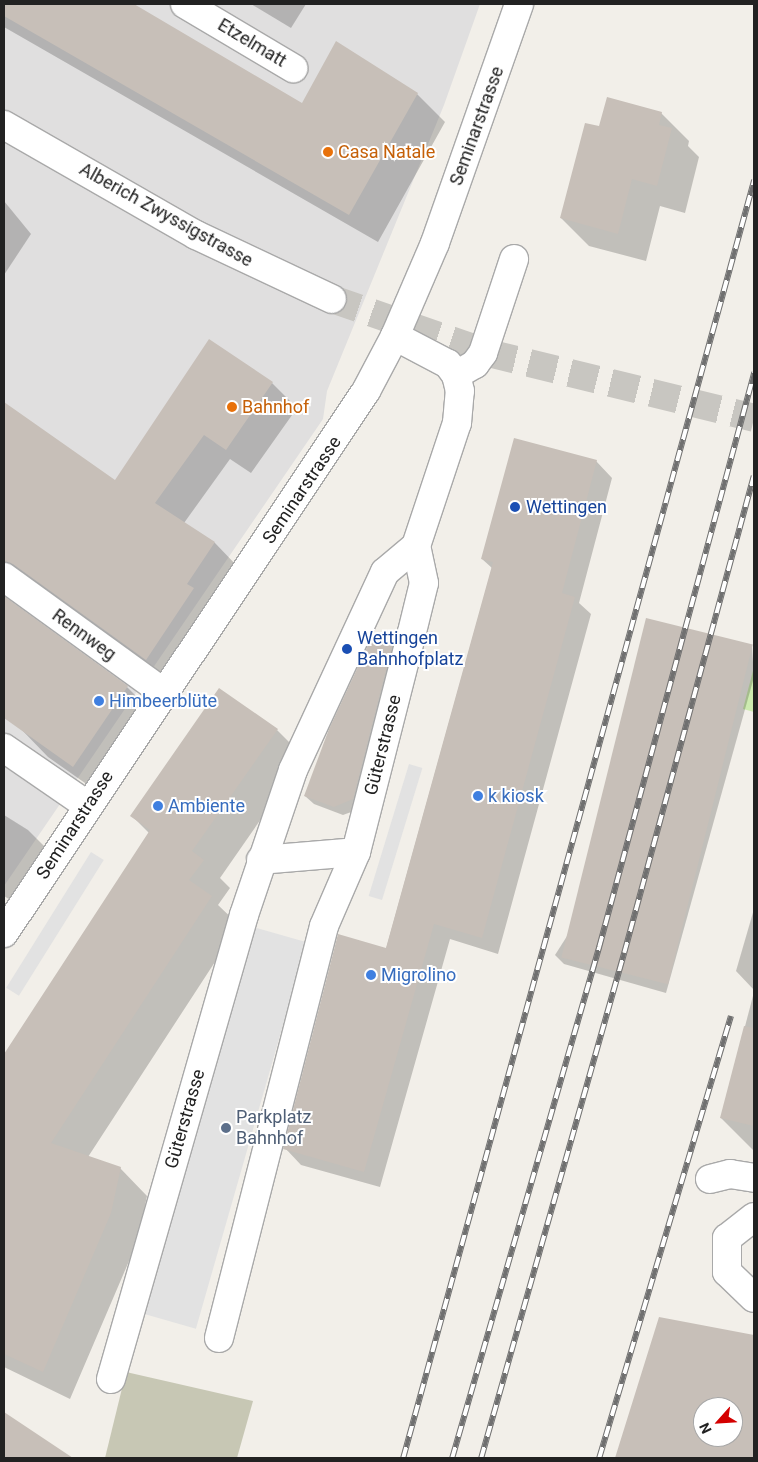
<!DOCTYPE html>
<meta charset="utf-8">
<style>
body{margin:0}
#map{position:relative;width:758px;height:1462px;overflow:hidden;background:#f2efe9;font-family:Roboto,sans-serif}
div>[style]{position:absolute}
.residential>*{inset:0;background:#e0dfdf}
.construction>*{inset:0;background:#c7c7b4}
.grass>*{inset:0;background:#cdebb0}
.parking>*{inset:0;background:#e2e2e2;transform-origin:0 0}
.shadow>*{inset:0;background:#0003}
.building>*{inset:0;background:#c7bfb8;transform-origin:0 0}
.minor-tunnel>*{height:28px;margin-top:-14px;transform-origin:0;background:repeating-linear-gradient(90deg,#c8c6c1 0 28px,transparent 0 42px)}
.roads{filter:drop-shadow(1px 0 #a9a9a9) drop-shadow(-1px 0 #a9a9a9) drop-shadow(0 1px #a9a9a9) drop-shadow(0 -1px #a9a9a9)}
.minor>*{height:28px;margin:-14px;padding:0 14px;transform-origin:14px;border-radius:14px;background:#fff}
.rail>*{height:5.5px;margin-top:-2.75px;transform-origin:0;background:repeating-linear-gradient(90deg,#fff 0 11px,#707070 0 22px);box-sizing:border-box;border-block:1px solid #707070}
.dots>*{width:14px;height:14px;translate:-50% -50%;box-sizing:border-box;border:2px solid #fff;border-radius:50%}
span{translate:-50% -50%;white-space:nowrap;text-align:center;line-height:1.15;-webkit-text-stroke:4px #fff;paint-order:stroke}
.street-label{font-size:18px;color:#222}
.food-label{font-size:18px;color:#c56008}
.left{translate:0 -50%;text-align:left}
.transit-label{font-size:18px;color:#164399}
.shop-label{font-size:18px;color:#366cbe}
.service-label{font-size:18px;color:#4e5e75}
.frame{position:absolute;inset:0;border:5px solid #222;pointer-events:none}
.north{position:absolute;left:693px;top:1397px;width:50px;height:50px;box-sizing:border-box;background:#fff;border:1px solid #a7a7a7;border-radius:50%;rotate:244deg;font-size:14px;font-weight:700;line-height:20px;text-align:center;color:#222}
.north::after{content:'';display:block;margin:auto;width:18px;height:22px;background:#d40000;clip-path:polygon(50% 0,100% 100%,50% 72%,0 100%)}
</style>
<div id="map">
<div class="residential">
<div style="clip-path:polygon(4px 4px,480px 4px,444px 105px,327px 391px,323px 419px,4px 886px)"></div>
</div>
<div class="construction">
<div style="clip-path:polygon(126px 1372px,253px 1401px,237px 1458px,105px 1458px)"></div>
</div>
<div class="grass">
<div style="clip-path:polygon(754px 667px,754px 712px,743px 709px)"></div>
</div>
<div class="parking">
<div style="left:409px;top:764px;width:14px;height:138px;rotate:17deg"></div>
<div style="left:91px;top:852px;width:15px;height:160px;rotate:32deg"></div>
<div style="left:250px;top:926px;width:59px;height:402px;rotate:16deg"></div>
</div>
<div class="shadow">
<div style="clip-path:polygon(4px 4px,131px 4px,302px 105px,417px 94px,445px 122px,378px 242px,4px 27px)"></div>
<div style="clip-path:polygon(251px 4px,306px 4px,291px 28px)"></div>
<div style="clip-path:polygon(661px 113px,689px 141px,688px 146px,699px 157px,685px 213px,660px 206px,646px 261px,589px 246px,561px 218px,600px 128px)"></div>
<div style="clip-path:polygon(4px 201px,31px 234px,4px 275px)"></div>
<div style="clip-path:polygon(272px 383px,297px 408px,251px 473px,230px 459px,184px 523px,215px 543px,239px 568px,171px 684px,32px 586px,7px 561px,17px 548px,4px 539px,4px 405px,116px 482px)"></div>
<div style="clip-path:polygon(596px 461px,612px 478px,579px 603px,591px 614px,498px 954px,450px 939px,380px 1187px,301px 1165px,285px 1148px,386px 949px,492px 568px,482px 559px)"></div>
<div style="clip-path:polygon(4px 598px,127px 687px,156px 716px,102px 795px,48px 757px,20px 728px,41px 697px,4px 669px)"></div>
<div style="clip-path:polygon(393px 643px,401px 652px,362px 808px,343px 815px,314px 804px,305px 796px)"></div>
<div style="clip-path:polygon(752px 646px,754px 677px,666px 993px,564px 964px,555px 955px)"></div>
<div style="clip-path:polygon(277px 730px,304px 757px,220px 878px,230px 888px,218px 905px,239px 925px,88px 1157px,120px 1168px,147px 1196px,138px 1240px,70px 1399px,4px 1367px,4px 1161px,19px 1126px,4px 1115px,4px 1057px,149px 833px,132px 816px)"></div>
<div style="clip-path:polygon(4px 815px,28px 830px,62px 864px,31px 913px,4px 896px)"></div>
<div style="clip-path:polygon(754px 909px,754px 990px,736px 971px)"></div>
<div style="clip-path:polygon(754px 992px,754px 1151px,721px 1118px)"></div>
<div style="clip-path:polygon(evenodd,660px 1318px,754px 1337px,754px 1458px,617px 1458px,660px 1318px,703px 1407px,733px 1407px,733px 1437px,703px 1437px,703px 1407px)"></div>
<div style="clip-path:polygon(4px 1414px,51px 1445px,64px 1458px,4px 1458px)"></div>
</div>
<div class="building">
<div style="clip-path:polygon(4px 4px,134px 4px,302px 103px,336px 41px,418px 93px,349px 215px,4px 16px)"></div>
<div style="clip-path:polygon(607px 97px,662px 112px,659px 125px,672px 128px,657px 186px,632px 179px,618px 234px,560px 218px,585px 123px,599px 126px)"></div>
<div style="clip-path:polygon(209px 339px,273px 382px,226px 450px,204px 435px,155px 503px,215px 542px,187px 584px,194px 588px,146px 660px,13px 564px,4px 562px,4px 402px,115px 480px)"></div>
<div style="clip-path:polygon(514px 438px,597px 460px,562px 593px,575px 597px,482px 938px,434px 924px,364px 1172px,283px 1149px,338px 934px,386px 948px,493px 562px,481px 559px)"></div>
<div style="clip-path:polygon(4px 596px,128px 686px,73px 767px,4px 718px)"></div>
<div style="left:646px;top:618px;width:110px;height:350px;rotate:14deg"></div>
<div style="clip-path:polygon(381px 639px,393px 642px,353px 799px,334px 807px,304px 796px,329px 729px,369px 643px)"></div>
<div style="clip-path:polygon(219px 688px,278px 729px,192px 851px,204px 860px,189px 880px,212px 896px,51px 1143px,121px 1167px,111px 1213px,43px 1372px,4px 1354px,4px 1054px,150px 830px,130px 816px)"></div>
<div style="clip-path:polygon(744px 1026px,754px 1028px,754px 1126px,720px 1118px)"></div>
<div style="clip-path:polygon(evenodd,659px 1317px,754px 1335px,754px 1458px,615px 1458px,659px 1317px,703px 1407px,733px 1407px,733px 1437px,703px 1437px,703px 1407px)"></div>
<div style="clip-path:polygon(4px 1412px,73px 1458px,4px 1458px)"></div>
</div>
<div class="minor-tunnel">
<div style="left:332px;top:299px;width:165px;rotate:19.1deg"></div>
<div style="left:488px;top:353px;width:274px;rotate:13.7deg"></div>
</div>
<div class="roads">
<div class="minor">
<div style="left:185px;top:4px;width:126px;rotate:30.7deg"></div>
<div style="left:4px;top:125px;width:221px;rotate:29.8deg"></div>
<div style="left:196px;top:235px;width:150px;rotate:25.2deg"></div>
<div style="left:456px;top:375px;width:22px;rotate:-30deg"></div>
<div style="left:475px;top:364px;width:14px;rotate:-54deg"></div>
<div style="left:483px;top:353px;width:99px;rotate:-71.7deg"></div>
<div style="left:4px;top:577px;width:198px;rotate:35.9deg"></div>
<div style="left:4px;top:748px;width:101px;rotate:34.5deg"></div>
<div style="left:261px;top:860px;width:95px;rotate:-4.8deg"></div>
<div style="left:356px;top:852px;width:227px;rotate:-75.7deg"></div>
<div style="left:412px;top:632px;width:50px;rotate:-76.2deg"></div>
<div style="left:424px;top:583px;width:38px;rotate:-102deg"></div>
<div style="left:416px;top:546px;width:130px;rotate:-71.6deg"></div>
<div style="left:457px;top:423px;width:32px;rotate:-85deg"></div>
<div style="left:460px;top:391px;width:16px;rotate:-104deg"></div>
<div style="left:456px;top:375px;width:14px;rotate:-126deg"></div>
<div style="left:448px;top:364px;width:60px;rotate:-152.2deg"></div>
<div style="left:4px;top:933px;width:652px;rotate:-56.26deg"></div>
<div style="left:366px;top:391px;width:62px;rotate:-62.2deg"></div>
<div style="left:395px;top:336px;width:101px;rotate:-66.7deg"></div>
<div style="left:435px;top:243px;width:253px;rotate:-70.6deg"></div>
<div style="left:710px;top:1179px;width:21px;rotate:-14deg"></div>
<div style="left:730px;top:1174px;width:24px;rotate:9deg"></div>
<div style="left:754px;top:1217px;width:34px;rotate:142deg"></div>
<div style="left:727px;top:1238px;width:34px;rotate:90deg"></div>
<div style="left:727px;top:1272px;width:37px;rotate:44deg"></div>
<div style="left:219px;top:1338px;width:425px;rotate:-75.7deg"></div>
<div style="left:324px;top:926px;width:81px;rotate:-66.6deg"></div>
<div style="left:111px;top:1379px;width:483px;rotate:-74deg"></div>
<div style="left:244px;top:915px;width:153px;rotate:-71.3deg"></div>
<div style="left:293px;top:770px;width:218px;rotate:-65.1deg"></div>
<div style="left:385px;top:572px;width:40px;rotate:-40deg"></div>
</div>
</div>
<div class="rail">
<div style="left:403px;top:1458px;width:1325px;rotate:-74.64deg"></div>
<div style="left:452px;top:1458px;width:532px;rotate:-73.95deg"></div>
<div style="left:599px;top:947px;width:595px;rotate:-74.89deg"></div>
<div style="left:481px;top:1458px;width:525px;rotate:-74.19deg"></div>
<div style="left:624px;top:953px;width:494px;rotate:-74.8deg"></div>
<div style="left:599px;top:1458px;width:461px;rotate:-73.4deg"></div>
</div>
<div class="dots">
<div style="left:328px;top:152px;background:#e8710a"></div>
<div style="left:232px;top:407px;background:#e8710a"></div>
<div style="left:515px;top:507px;background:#1a4fb4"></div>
<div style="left:347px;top:649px;background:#1a4fb4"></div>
<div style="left:99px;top:701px;background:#3f7fe0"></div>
<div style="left:478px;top:796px;background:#3f7fe0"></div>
<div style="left:158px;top:806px;background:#3f7fe0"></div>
<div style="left:371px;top:975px;background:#3f7fe0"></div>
<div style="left:226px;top:1128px;background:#5c6f8a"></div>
</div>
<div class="street-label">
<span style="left:252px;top:43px;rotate:31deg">Etzelmatt</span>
<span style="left:477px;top:126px;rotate:-70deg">Seminarstrasse</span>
<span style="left:166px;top:215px;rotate:29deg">Alberich Zwyssigstrasse</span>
<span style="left:302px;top:490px;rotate:-56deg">Seminarstrasse</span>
<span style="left:84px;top:635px;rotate:36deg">Rennweg</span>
<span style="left:383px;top:745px;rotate:-76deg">Güterstrasse</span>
<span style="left:75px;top:825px;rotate:-57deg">Seminarstrasse</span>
<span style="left:185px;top:1119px;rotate:-74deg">Güterstrasse</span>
</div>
<div class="food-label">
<span class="left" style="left:338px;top:152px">Casa Natale</span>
<span class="left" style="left:242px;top:407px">Bahnhof</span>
</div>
<div class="transit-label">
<span class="left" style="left:526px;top:507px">Wettingen</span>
<span class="left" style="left:357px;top:649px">Wettingen<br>Bahnhofplatz</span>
</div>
<div class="shop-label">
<span class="left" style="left:109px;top:701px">Himbeerblüte</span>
<span class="left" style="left:488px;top:796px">k kiosk</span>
<span class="left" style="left:168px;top:806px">Ambiente</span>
<span class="left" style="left:381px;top:975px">Migrolino</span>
</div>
<div class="service-label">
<span class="left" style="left:236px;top:1128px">Parkplatz<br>Bahnhof</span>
</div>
<div class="frame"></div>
<div class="north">N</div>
</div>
